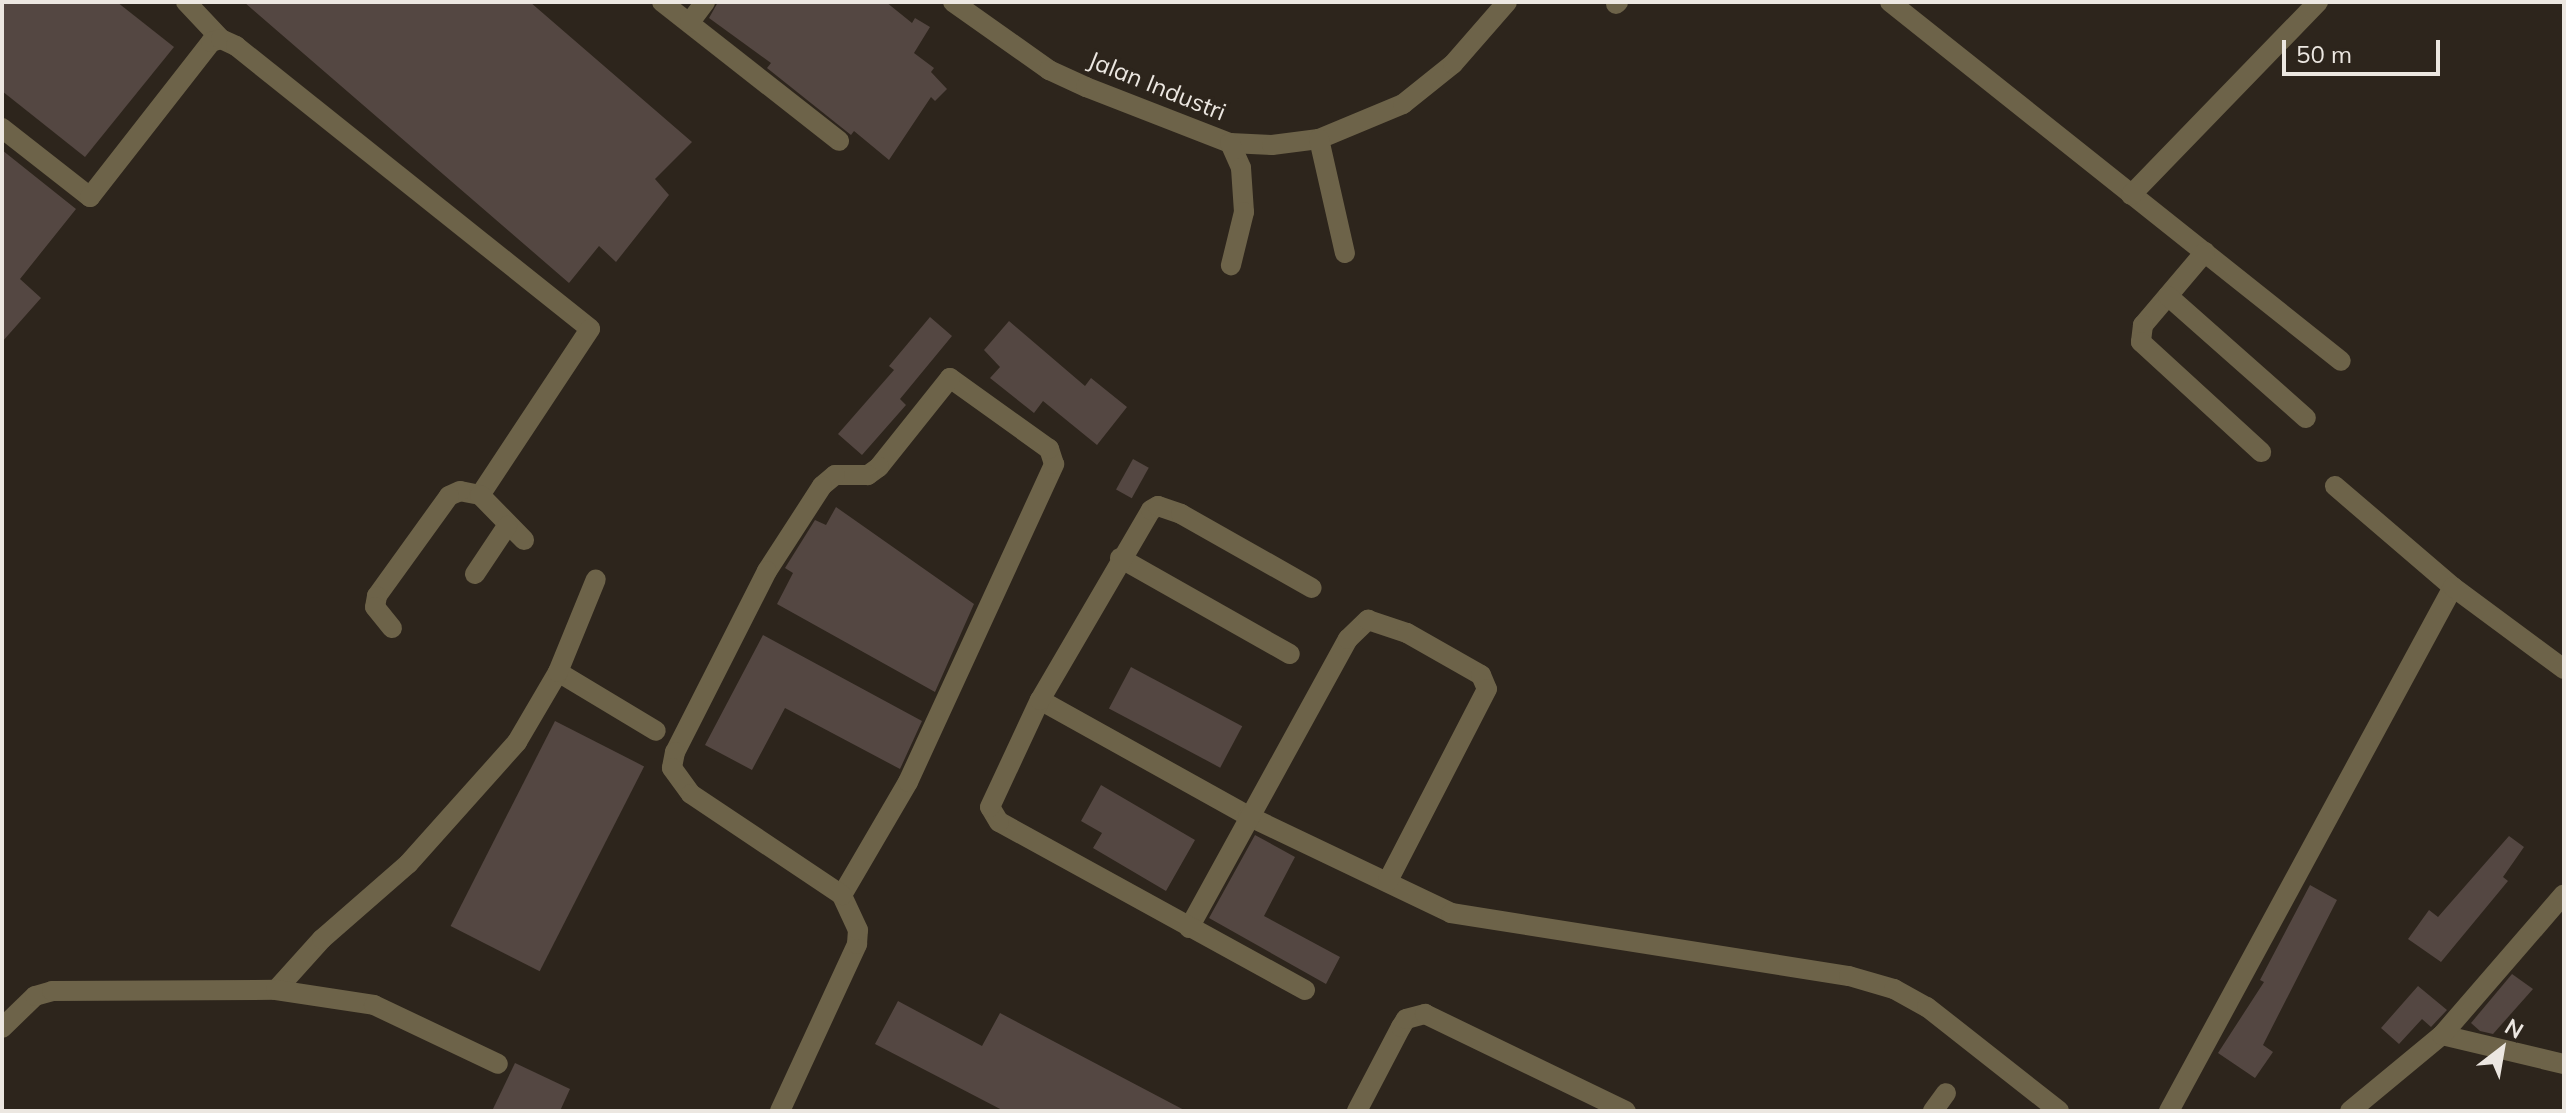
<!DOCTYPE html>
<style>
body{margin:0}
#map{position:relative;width:2566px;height:1113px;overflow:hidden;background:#2d251c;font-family:Mulish,sans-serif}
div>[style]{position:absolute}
.building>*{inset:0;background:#544742;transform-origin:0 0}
.minor>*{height:20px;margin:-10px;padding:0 10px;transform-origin:10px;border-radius:10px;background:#6d6349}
span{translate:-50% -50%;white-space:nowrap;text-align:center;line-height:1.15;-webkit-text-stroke:6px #2d251c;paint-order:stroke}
.street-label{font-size:24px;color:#ece7e1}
.frame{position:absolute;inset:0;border:4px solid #ece7e1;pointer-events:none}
.north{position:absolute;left:2462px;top:1009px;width:80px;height:80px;-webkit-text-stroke:6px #2d251c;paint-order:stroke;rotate:31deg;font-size:22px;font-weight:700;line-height:32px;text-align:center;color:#ece7e1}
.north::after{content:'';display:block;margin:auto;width:28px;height:36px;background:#ece7e1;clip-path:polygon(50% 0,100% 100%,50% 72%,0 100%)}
.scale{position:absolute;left:2282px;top:40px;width:158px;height:36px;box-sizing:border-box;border:4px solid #ece7e1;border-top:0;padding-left:10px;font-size:24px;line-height:28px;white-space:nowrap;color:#ece7e1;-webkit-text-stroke:6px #2d251c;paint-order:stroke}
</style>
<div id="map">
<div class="building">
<div style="clip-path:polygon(2px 2px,117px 2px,174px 47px,85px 157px,2px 91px)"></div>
<div style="clip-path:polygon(244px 2px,530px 2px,692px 142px,655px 179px,669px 195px,616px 262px,599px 246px,569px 283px)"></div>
<div style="clip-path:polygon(718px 2px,886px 2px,912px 23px,915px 18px,930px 27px,914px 53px,934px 68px,931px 72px,947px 89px,935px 101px,931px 97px,889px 160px,854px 131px,851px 135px,767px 68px,771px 63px,709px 18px)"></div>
<div style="clip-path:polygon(2px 150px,76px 209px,20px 279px,41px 298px,2px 342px)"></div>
<div style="clip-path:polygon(930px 317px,952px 336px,900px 399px,906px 405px,862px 455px,838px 434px,894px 370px,889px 366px)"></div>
<div style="clip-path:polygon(1009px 321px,1085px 386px,1091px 378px,1127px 407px,1097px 445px,1043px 401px,1034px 413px,990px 378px,1000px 367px,984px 350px)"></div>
<div style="left:1133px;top:459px;width:18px;height:35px;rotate:29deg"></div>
<div style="clip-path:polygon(836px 507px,974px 604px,935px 692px,777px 604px,793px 573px,785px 568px,815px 520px,826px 525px)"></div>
<div style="clip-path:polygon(763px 635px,922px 721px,900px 769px,785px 708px,752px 770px,705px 745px)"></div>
<div style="left:1131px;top:667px;width:126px;height:47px;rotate:28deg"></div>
<div style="left:555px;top:721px;width:100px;height:230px;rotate:27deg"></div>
<div style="clip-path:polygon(1101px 785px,1195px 840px,1166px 891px,1093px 848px,1102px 833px,1081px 821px)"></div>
<div style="clip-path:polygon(1255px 835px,1295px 857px,1264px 916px,1340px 957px,1326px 984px,1209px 918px)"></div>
<div style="clip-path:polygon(2509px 836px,2524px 847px,2503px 877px,2508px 881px,2441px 962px,2408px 939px,2429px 910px,2438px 917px)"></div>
<div style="clip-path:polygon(2310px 885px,2337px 900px,2263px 1045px,2273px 1052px,2255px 1078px,2218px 1053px,2264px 982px,2260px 980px)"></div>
<div style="clip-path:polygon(2512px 974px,2533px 989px,2493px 1034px,2480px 1031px,2471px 1023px)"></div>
<div style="clip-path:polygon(2418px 986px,2447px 1010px,2431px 1027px,2422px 1019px,2399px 1044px,2381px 1028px)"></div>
<div style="clip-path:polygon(898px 1001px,982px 1046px,1000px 1013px,1186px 1111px,1004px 1111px,875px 1044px)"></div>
<div style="clip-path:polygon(515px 1063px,570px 1089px,560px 1111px,492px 1111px)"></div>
</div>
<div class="minor">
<div style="left:186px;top:2px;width:51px;rotate:46.6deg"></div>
<div style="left:662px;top:2px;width:225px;rotate:38.1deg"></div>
<div style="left:953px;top:2px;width:118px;rotate:35.3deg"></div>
<div style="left:1049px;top:70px;width:41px;rotate:24.7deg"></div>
<div style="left:1086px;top:87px;width:155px;rotate:21.3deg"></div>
<div style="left:1230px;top:143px;width:42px;rotate:2.7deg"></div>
<div style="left:1272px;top:145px;width:47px;rotate:-7.3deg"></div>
<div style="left:1319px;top:139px;width:91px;rotate:-22.6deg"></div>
<div style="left:1403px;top:104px;width:64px;rotate:-38.7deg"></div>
<div style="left:1453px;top:64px;width:82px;rotate:-48.9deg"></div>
<div style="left:1890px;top:2px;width:576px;rotate:38.52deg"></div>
<div style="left:1616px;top:4px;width:3px;rotate:-45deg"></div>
<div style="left:690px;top:22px;width:25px;rotate:-53deg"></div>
<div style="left:2px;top:128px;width:112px;rotate:38.1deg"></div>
<div style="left:90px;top:197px;width:197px;rotate:-52deg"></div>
<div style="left:211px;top:42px;width:10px;rotate:-17deg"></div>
<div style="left:221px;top:39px;width:17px;rotate:25deg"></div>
<div style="left:236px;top:46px;width:453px;rotate:38.6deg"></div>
<div style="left:590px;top:329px;width:199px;rotate:123.5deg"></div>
<div style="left:480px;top:495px;width:20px;rotate:-169deg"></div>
<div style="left:460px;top:491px;width:12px;rotate:156deg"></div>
<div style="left:449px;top:496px;width:123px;rotate:125.8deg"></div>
<div style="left:377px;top:596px;width:11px;rotate:100deg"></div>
<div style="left:375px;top:607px;width:27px;rotate:51deg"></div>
<div style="left:1319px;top:139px;width:117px;rotate:77.2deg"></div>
<div style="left:1230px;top:143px;width:27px;rotate:66deg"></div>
<div style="left:1241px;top:168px;width:44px;rotate:86.1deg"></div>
<div style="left:1244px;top:212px;width:55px;rotate:103.8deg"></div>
<div style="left:2131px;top:195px;width:269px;rotate:-45.9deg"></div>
<div style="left:2205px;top:252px;width:96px;rotate:130.3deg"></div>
<div style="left:2143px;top:325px;width:17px;rotate:97deg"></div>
<div style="left:2141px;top:342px;width:163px;rotate:42.5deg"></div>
<div style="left:2168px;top:296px;width:184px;rotate:41.5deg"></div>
<div style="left:2335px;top:486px;width:155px;rotate:40.6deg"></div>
<div style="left:480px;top:495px;width:63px;rotate:45.6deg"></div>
<div style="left:1120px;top:558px;width:195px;rotate:29.5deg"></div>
<div style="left:475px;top:574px;width:58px;rotate:-56.3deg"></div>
<div style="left:558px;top:672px;width:114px;rotate:31deg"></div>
<div style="left:1040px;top:700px;width:238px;rotate:29.1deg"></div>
<div style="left:1248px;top:816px;width:225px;rotate:25.5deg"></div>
<div style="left:1451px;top:913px;width:403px;rotate:9deg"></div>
<div style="left:1849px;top:976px;width:47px;rotate:16.1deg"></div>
<div style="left:1894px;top:989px;width:38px;rotate:29deg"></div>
<div style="left:1927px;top:1007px;width:168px;rotate:38.2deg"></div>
<div style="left:1189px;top:928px;width:330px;rotate:-61.2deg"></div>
<div style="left:1348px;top:639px;width:28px;rotate:-44deg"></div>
<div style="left:1368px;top:620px;width:41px;rotate:18.4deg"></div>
<div style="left:1407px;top:633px;width:85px;rotate:29.6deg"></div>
<div style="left:1481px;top:675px;width:15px;rotate:67deg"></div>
<div style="left:1487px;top:689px;width:216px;rotate:117.3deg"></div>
<div style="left:276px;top:990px;width:69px;rotate:-48deg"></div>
<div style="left:322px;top:939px;width:114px;rotate:-41.1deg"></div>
<div style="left:408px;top:864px;width:164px;rotate:-48.2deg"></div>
<div style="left:517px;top:742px;width:81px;rotate:-59.6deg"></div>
<div style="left:558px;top:672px;width:100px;rotate:-67.8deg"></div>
<div style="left:1305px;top:990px;width:349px;rotate:-151.2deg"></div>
<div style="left:999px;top:822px;width:17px;rotate:-121deg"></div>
<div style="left:990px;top:807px;width:118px;rotate:-65deg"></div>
<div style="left:1040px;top:700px;width:220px;rotate:-59.7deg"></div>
<div style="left:1151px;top:510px;width:8px;rotate:-30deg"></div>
<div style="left:1158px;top:506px;width:24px;rotate:19deg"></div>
<div style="left:1181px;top:514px;width:150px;rotate:29.5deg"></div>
<div style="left:2px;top:1028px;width:46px;rotate:-44.1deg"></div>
<div style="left:35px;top:996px;width:18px;rotate:-16deg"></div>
<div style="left:52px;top:991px;width:224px;rotate:-0.3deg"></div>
<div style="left:276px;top:990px;width:99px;rotate:8.7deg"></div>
<div style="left:374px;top:1005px;width:137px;rotate:25.4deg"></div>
<div style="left:2442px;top:1035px;width:125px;rotate:13.4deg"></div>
<div style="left:780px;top:1111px;width:184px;rotate:-65.2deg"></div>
<div style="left:857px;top:944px;width:14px;rotate:-86deg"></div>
<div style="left:858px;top:930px;width:38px;rotate:-115deg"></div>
<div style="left:842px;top:895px;width:131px;rotate:-59.7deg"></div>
<div style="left:908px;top:782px;width:350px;rotate:-65.3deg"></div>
<div style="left:1054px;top:464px;width:16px;rotate:-108deg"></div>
<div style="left:1049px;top:449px;width:122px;rotate:-144.4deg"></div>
<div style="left:950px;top:378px;width:114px;rotate:128.6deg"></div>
<div style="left:879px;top:467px;width:14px;rotate:144deg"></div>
<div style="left:868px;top:475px;width:33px;rotate:180deg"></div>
<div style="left:835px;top:475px;width:17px;rotate:140deg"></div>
<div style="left:822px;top:486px;width:101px;rotate:122.9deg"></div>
<div style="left:767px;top:571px;width:203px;rotate:116.9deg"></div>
<div style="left:675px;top:752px;width:16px;rotate:101deg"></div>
<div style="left:672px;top:768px;width:32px;rotate:54deg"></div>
<div style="left:691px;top:794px;width:182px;rotate:33.8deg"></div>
<div style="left:1357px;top:1111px;width:95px;rotate:-62.4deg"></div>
<div style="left:1401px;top:1027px;width:9px;rotate:-58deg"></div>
<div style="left:1406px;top:1019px;width:20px;rotate:-15deg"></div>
<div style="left:1425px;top:1014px;width:223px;rotate:25.8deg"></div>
<div style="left:1933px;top:1111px;width:22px;rotate:-54deg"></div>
<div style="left:2169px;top:1111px;width:596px;rotate:-61.54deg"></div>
<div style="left:2453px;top:587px;width:138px;rotate:36.5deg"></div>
<div style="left:2350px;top:1111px;width:119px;rotate:-39.6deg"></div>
<div style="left:2442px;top:1035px;width:186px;rotate:-49.1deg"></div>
</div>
<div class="street-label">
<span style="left:1157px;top:86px;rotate:22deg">Jalan Industri</span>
</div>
<div class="frame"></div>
<div class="north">N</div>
<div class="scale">50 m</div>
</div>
